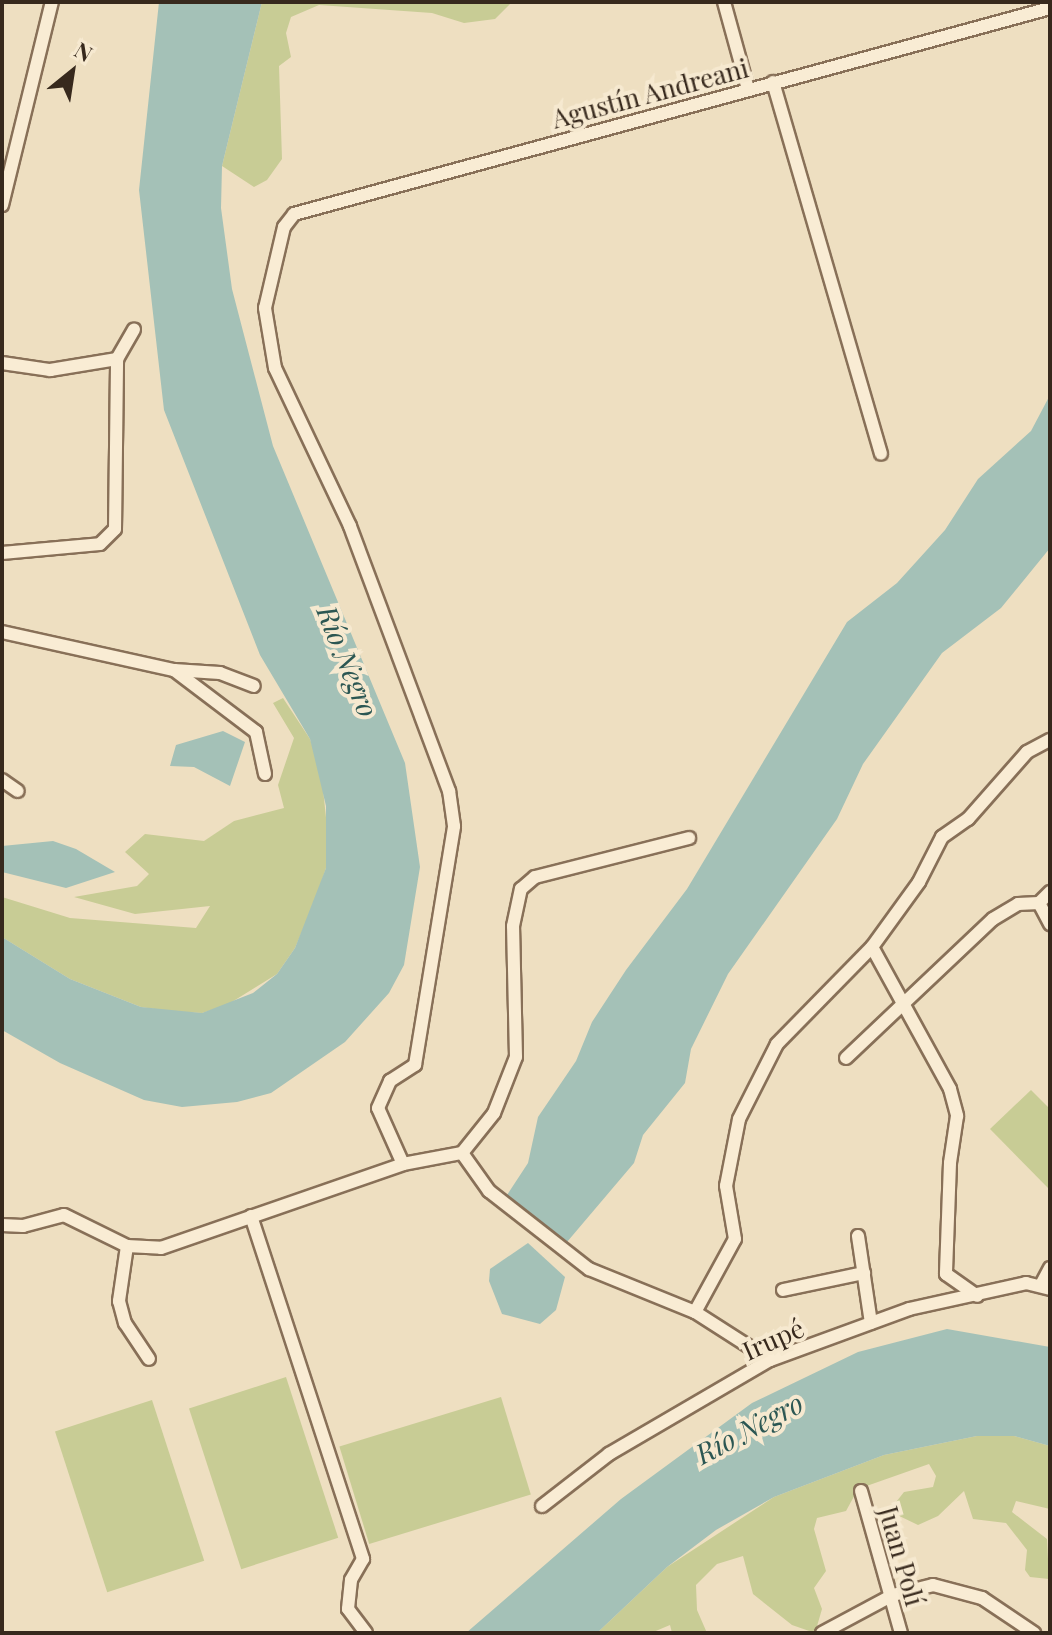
<!DOCTYPE html>
<meta charset="utf-8">
<style>
body{margin:0}
#map{position:relative;width:1052px;height:1635px;overflow:hidden;background:#eedfc1;font-family:"Playfair Display",serif}
div>[style]{position:absolute}
.green>*{inset:0;background:#c8cc95;transform-origin:0 0}
.water>*{inset:0;background:#a4c1b7}
.roads{filter:drop-shadow(2px 0 #887058) drop-shadow(-2px 0 #887058) drop-shadow(0 2px #887058) drop-shadow(0 -2px #887058)}
.street>*{height:12px;margin:-6px;padding:0 6px;transform-origin:6px;border-radius:6px;background:#f9ecd4}
span{translate:-50% -50%;white-space:nowrap;text-align:center;line-height:1.15;-webkit-text-stroke:8px #f6e9d0;paint-order:stroke}
.street-label{font-size:26px;color:#37291d}
.water-label{font-size:28px;color:#2c5753;font-style:italic}
.frame{position:absolute;inset:0;border:4px solid #37291d;pointer-events:none}
.north{position:absolute;left:32px;top:32px;width:80px;height:80px;-webkit-text-stroke:6px #f6e9d0;paint-order:stroke;rotate:30deg;font-size:22px;font-weight:700;line-height:32px;text-align:center;color:#37291d}
.north::after{content:'';display:block;margin:auto;width:28px;height:36px;background:#37291d;clip-path:polygon(50% 0,100% 100%,50% 72%,0 100%)}
</style>
<div id="map">
<div class="green">
<div style="clip-path:polygon(262px 2px,510px 2px,511px 3px,495px 19px,464px 23px,432px 13px,319px 5px,291px 17px,286px 33px,291px 57px,279px 66px,282px 159px,267px 180px,254px 187px,222px 166px)"></div>
<div style="clip-path:polygon(283px 698px,310px 739px,321px 771px,328px 836px,326px 868px,315px 901px,295px 948px,277px 974px,227px 1005px,202px 1013px,168px 1011px,141px 1007px,70px 979px,2px 937px,2px 897px,70px 918px,196px 928px,210px 906px,135px 914px,74px 897px,137px 886px,149px 874px,125px 852px,145px 834px,204px 841px,234px 821px,284px 808px,278px 785px,294px 738px,273px 703px)"></div>
<div style="clip-path:polygon(1031px 1090px,1050px 1109px,1050px 1190px,990px 1129px)"></div>
<div style="left:286px;top:1377px;width:169px;height:102px;rotate:72deg"></div>
<div style="left:501px;top:1397px;width:102px;height:169px;rotate:73deg"></div>
<div style="left:152px;top:1400px;width:169px;height:102px;rotate:72deg"></div>
<div style="clip-path:polygon(977px 1436px,1014px 1436px,1050px 1446px,1050px 1509px,1016px 1501px,1012px 1512px,1047px 1539px,1049px 1579px,1030px 1577px,1025px 1570px,1027px 1550px,1006px 1523px,973px 1519px,964px 1491px,938px 1516px,918px 1525px,889px 1511px,904px 1492px,933px 1487px,936px 1476px,929px 1464px,858px 1489px,846px 1511px,817px 1518px,814px 1529px,826px 1571px,814px 1588px,822px 1609px,815px 1633px,792px 1625px,753px 1594px,743px 1556px,717px 1564px,696px 1585px,697px 1610px,707px 1633px,672px 1633px,670px 1625px,651px 1633px,597px 1633px,667px 1567px,774px 1497px,884px 1455px)"></div>
</div>
<div class="water">
<div style="clip-path:polygon(159px 2px,262px 2px,222px 166px,221px 208px,232px 289px,273px 446px,405px 763px,420px 867px,404px 965px,389px 993px,345px 1042px,271px 1093px,237px 1102px,182px 1107px,144px 1100px,60px 1063px,2px 1030px,2px 937px,70px 979px,141px 1007px,202px 1013px,253px 993px,277px 974px,295px 948px,326px 868px,326px 806px,310px 739px,260px 655px,164px 410px,139px 190px)"></div>
<div style="clip-path:polygon(1050px 395px,1050px 548px,1001px 608px,942px 653px,863px 764px,837px 819px,728px 974px,691px 1049px,685px 1083px,643px 1135px,634px 1163px,567px 1242px,505px 1198px,528px 1163px,538px 1117px,576px 1061px,592px 1022px,626px 970px,687px 889px,847px 622px,897px 583px,945px 530px,978px 479px,1031px 431px)"></div>
<div style="clip-path:polygon(223px 731px,245px 742px,230px 786px,194px 767px,170px 766px,176px 745px)"></div>
<div style="clip-path:polygon(53px 841px,76px 849px,115px 872px,66px 888px,2px 872px,2px 846px)"></div>
<div style="clip-path:polygon(528px 1243px,565px 1277px,556px 1310px,540px 1324px,502px 1314px,489px 1281px,490px 1269px)"></div>
<div style="clip-path:polygon(947px 1329px,1050px 1347px,1050px 1446px,1014px 1436px,977px 1436px,884px 1455px,774px 1497px,716px 1530px,667px 1567px,597px 1633px,466px 1633px,621px 1499px,752px 1403px,858px 1352px)"></div>
</div>
<div class="roads">
<div class="street">
<div style="left:724px;top:2px;width:90px;rotate:74.6deg"></div>
<div style="left:773px;top:82px;width:387px;rotate:73.8deg"></div>
<div style="left:2px;top:205px;width:209px;rotate:-76.2deg"></div>
<div style="left:2px;top:363px;width:49px;rotate:8.3deg"></div>
<div style="left:50px;top:370px;width:68px;rotate:-9.3deg"></div>
<div style="left:2px;top:553px;width:98px;rotate:-5.2deg"></div>
<div style="left:100px;top:544px;width:21px;rotate:-45deg"></div>
<div style="left:115px;top:529px;width:170px;rotate:-89.3deg"></div>
<div style="left:117px;top:359px;width:34px;rotate:-60deg"></div>
<div style="left:2px;top:632px;width:176px;rotate:12.5deg"></div>
<div style="left:174px;top:670px;width:103px;rotate:37.1deg"></div>
<div style="left:256px;top:732px;width:43px;rotate:77.9deg"></div>
<div style="left:174px;top:670px;width:46px;rotate:3.7deg"></div>
<div style="left:220px;top:673px;width:36px;rotate:21deg"></div>
<div style="left:2px;top:780px;width:19px;rotate:35deg"></div>
<div style="left:1039px;top:903px;width:24px;rotate:62deg"></div>
<div style="left:872px;top:947px;width:162px;rotate:61.2deg"></div>
<div style="left:950px;top:1089px;width:28px;rotate:75deg"></div>
<div style="left:957px;top:1116px;width:48px;rotate:98.5deg"></div>
<div style="left:950px;top:1163px;width:111px;rotate:92.1deg"></div>
<div style="left:946px;top:1274px;width:38px;rotate:35deg"></div>
<div style="left:846px;top:1058px;width:202px;rotate:-43.4deg"></div>
<div style="left:993px;top:919px;width:29px;rotate:-31deg"></div>
<div style="left:1018px;top:904px;width:21px;rotate:-3deg"></div>
<div style="left:1039px;top:903px;width:16px;rotate:-45deg"></div>
<div style="left:462px;top:1153px;width:51px;rotate:-51.3deg"></div>
<div style="left:494px;top:1113px;width:60px;rotate:-68.6deg"></div>
<div style="left:516px;top:1057px;width:131px;rotate:-91.3deg"></div>
<div style="left:513px;top:926px;width:38px;rotate:-78deg"></div>
<div style="left:521px;top:889px;width:18px;rotate:-41deg"></div>
<div style="left:535px;top:877px;width:159px;rotate:-14.2deg"></div>
<div style="left:403px;top:1164px;width:61px;rotate:-114.1deg"></div>
<div style="left:378px;top:1108px;width:30px;rotate:-66deg"></div>
<div style="left:390px;top:1081px;width:30px;rotate:-33deg"></div>
<div style="left:415px;top:1065px;width:242px;rotate:-80.7deg"></div>
<div style="left:454px;top:826px;width:35px;rotate:-98deg"></div>
<div style="left:449px;top:791px;width:283px;rotate:-110.5deg"></div>
<div style="left:350px;top:526px;width:175px;rotate:-115.4deg"></div>
<div style="left:275px;top:368px;width:61px;rotate:-99.5deg"></div>
<div style="left:265px;top:308px;width:83px;rotate:-76.8deg"></div>
<div style="left:284px;top:227px;width:16px;rotate:-52deg"></div>
<div style="left:294px;top:214px;width:784px;rotate:-15.24deg"></div>
<div style="left:251px;top:1216px;width:361px;rotate:71.9deg"></div>
<div style="left:363px;top:1559px;width:24px;rotate:120deg"></div>
<div style="left:351px;top:1580px;width:29px;rotate:96deg"></div>
<div style="left:348px;top:1609px;width:30px;rotate:53deg"></div>
<div style="left:2px;top:1225px;width:21px;rotate:3deg"></div>
<div style="left:23px;top:1226px;width:42px;rotate:-15deg"></div>
<div style="left:64px;top:1215px;width:70px;rotate:26.2deg"></div>
<div style="left:127px;top:1246px;width:34px;rotate:3deg"></div>
<div style="left:161px;top:1248px;width:256px;rotate:-19.1deg"></div>
<div style="left:403px;top:1164px;width:60px;rotate:-10.6deg"></div>
<div style="left:462px;top:1153px;width:47px;rotate:54.6deg"></div>
<div style="left:489px;top:1191px;width:127px;rotate:38deg"></div>
<div style="left:589px;top:1269px;width:114px;rotate:22.1deg"></div>
<div style="left:695px;top:1312px;width:89px;rotate:32.6deg"></div>
<div style="left:858px;top:1236px;width:88px;rotate:81.5deg"></div>
<div style="left:127px;top:1246px;width:56px;rotate:98.3deg"></div>
<div style="left:119px;top:1301px;width:23px;rotate:75deg"></div>
<div style="left:125px;top:1323px;width:43px;rotate:56.3deg"></div>
<div style="left:1042px;top:1283px;width:17px;rotate:-62deg"></div>
<div style="left:783px;top:1290px;width:83px;rotate:-11.9deg"></div>
<div style="left:695px;top:1312px;width:83px;rotate:-61.3deg"></div>
<div style="left:735px;top:1239px;width:54px;rotate:-99.6deg"></div>
<div style="left:726px;top:1186px;width:68px;rotate:-79deg"></div>
<div style="left:739px;top:1119px;width:84px;rotate:-63.1deg"></div>
<div style="left:777px;top:1044px;width:136px;rotate:-45.6deg"></div>
<div style="left:872px;top:947px;width:80px;rotate:-54.1deg"></div>
<div style="left:919px;top:882px;width:51px;rotate:-62.9deg"></div>
<div style="left:942px;top:837px;width:32px;rotate:-35deg"></div>
<div style="left:968px;top:819px;width:89px;rotate:-48.6deg"></div>
<div style="left:1027px;top:752px;width:26px;rotate:-28deg"></div>
<div style="left:861px;top:1491px;width:148px;rotate:74.3deg"></div>
<div style="left:542px;top:1506px;width:85px;rotate:-37.8deg"></div>
<div style="left:609px;top:1454px;width:186px;rotate:-30.3deg"></div>
<div style="left:770px;top:1360px;width:148px;rotate:-20.1deg"></div>
<div style="left:909px;top:1309px;width:120px;rotate:-12.5deg"></div>
<div style="left:1026px;top:1283px;width:25px;rotate:14deg"></div>
<div style="left:822px;top:1633px;width:81px;rotate:-28.2deg"></div>
<div style="left:893px;top:1595px;width:41px;rotate:-14deg"></div>
<div style="left:933px;top:1585px;width:51px;rotate:14.9deg"></div>
<div style="left:982px;top:1598px;width:63px;rotate:33.9deg"></div>
</div>
</div>
<div class="street-label">
<span style="left:650px;top:93px;rotate:-15deg">Agustín Andreani</span>
<span style="left:773px;top:1339px;rotate:-24deg">Irupé</span>
<span style="left:902px;top:1556px;rotate:74deg">Juan Polí</span>
</div>
<div class="water-label">
<span style="left:348px;top:661px;rotate:68deg">Río Negro</span>
<span style="left:749px;top:1428px;rotate:-28deg">Río Negro</span>
</div>
<div class="frame"></div>
<div class="north">N</div>
</div>
